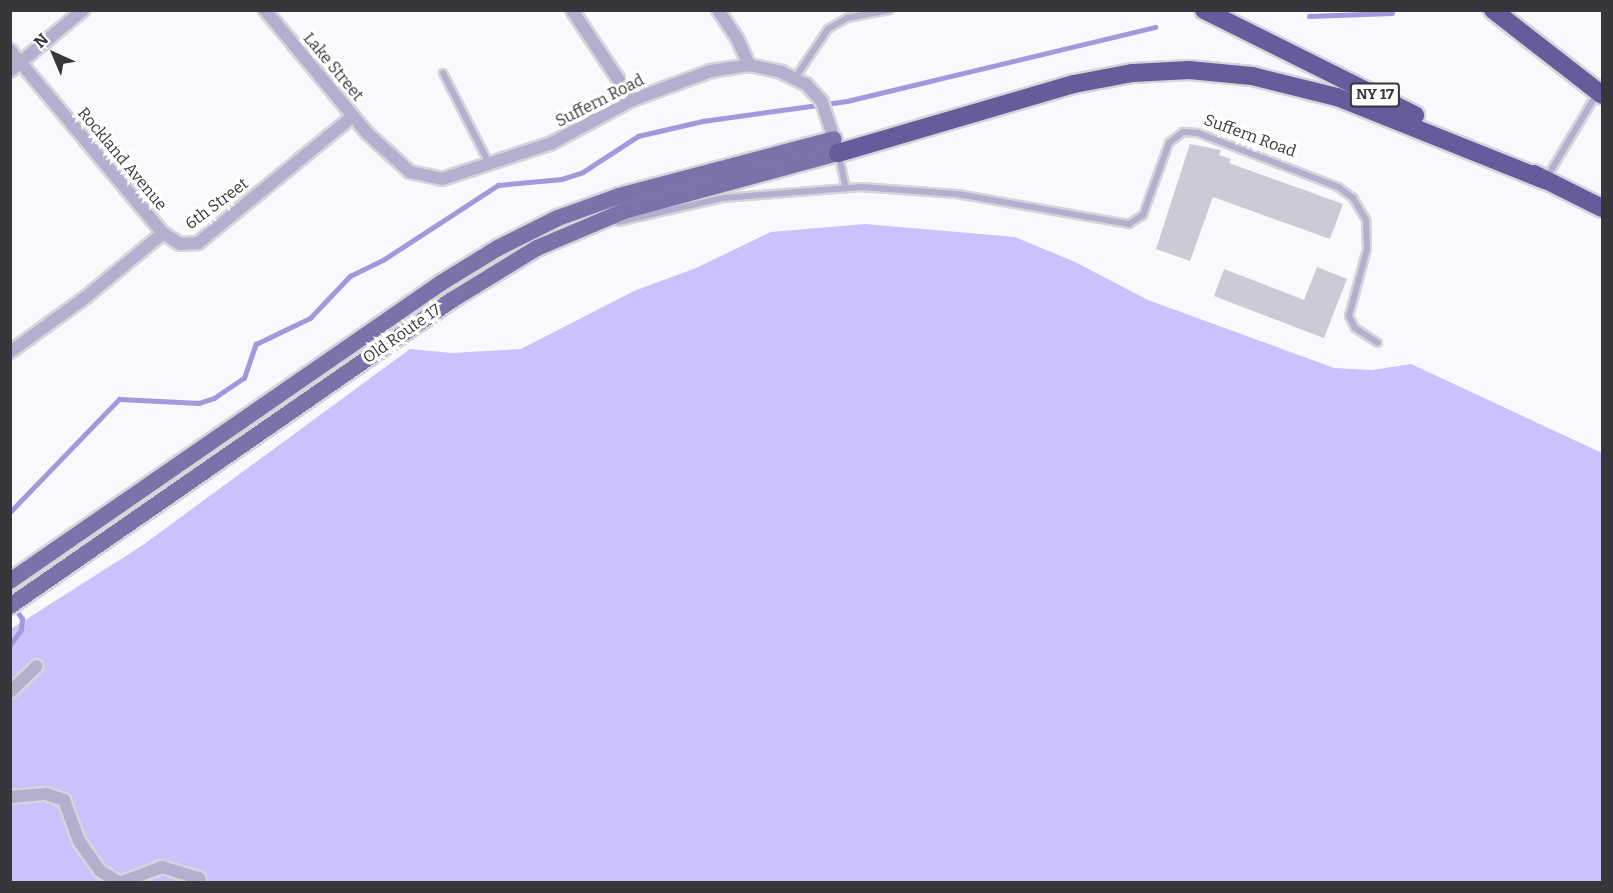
<!DOCTYPE html>
<style>
body{margin:0}
#map{position:relative;width:1613px;height:893px;overflow:hidden;background:#f8f8fd;font-family:Bitter,serif}
div>[style]{position:absolute}
.green>*{inset:0;background:#c9c2fc}
.stream>*{height:4.5px;margin:-2.25px;padding:0 2.25px;transform-origin:2.25px;border-radius:2.25px;background:#a299dd}
.building>*{inset:0;background:#cbcad7}
.roads{filter:drop-shadow(2px 0 #d5d5da) drop-shadow(-2px 0 #d5d5da) drop-shadow(0 2px #d5d5da) drop-shadow(0 -2px #d5d5da)}
.service>*{height:6px;margin:-3px;padding:0 3px;transform-origin:3px;border-radius:3px;background:#b3b0cf}
.minor>*{height:12px;margin:-6px;padding:0 6px;transform-origin:6px;border-radius:6px;background:#b3b0cf}
.primary>*{height:16px;margin:-8px;padding:0 8px;transform-origin:8px;border-radius:8px;background:#7a72a9}
.motorway>*{height:18px;margin:-9px;padding:0 9px;transform-origin:9px;border-radius:9px;background:#665c9b}
span{translate:-50% -50%;white-space:nowrap;text-align:center;line-height:1.15;-webkit-text-stroke:6px #fff;paint-order:stroke}
.shield-label span{padding:2px 4px;background:#fff;border:2px solid;border-radius:4px;-webkit-text-stroke-width:0}
.shield-label{font-size:15px;color:#37363b;font-weight:700}
.street-label{font-size:16px;color:#37363b}
.frame{position:absolute;inset:0;border:12px solid #37363b;pointer-events:none}
.north{position:absolute;left:24px;top:24px;width:60px;height:60px;-webkit-text-stroke:4px #fff;paint-order:stroke;rotate:316deg;font-size:16px;font-weight:700;line-height:24px;text-align:center;color:#37363b}
.north::after{content:'';display:block;margin:auto;width:21px;height:27px;background:#37363b;clip-path:polygon(50% 0,100% 100%,50% 72%,0 100%)}
</style>
<div id="map">
<div class="green">
<div style="clip-path:polygon(865px 224px,1015px 237px,1075px 262px,1148px 300px,1334px 368px,1372px 370px,1411px 364px,1602px 453px,1602px 882px,11px 882px,11px 629px,140px 547px,410px 349px,451px 353px,521px 349px,634px 291px,696px 268px,771px 232px)"></div>
</div>
<div class="stream">
<div style="left:1309px;top:16px;width:83px;rotate:-2.1deg"></div>
<div style="left:10px;top:512px;width:157px;rotate:-46deg"></div>
<div style="left:119px;top:399px;width:80px;rotate:2.9deg"></div>
<div style="left:199px;top:403px;width:16px;rotate:-18deg"></div>
<div style="left:214px;top:398px;width:36px;rotate:-34deg"></div>
<div style="left:244px;top:378px;width:36px;rotate:-71deg"></div>
<div style="left:256px;top:344px;width:60px;rotate:-25.7deg"></div>
<div style="left:310px;top:318px;width:58px;rotate:-46.4deg"></div>
<div style="left:350px;top:276px;width:37px;rotate:-26deg"></div>
<div style="left:383px;top:260px;width:137px;rotate:-33.1deg"></div>
<div style="left:498px;top:185px;width:64px;rotate:-5.4deg"></div>
<div style="left:562px;top:179px;width:22px;rotate:-18deg"></div>
<div style="left:583px;top:172px;width:66px;rotate:-33.2deg"></div>
<div style="left:638px;top:136px;width:67px;rotate:-13deg"></div>
<div style="left:703px;top:121px;width:145px;rotate:-7.9deg"></div>
<div style="left:847px;top:101px;width:317px;rotate:-13.5deg"></div>
<div style="left:10px;top:645px;width:19px;rotate:-54deg"></div>
<div style="left:21px;top:630px;width:11px;rotate:-85deg"></div>
<div style="left:22px;top:619px;width:12px;rotate:-125deg"></div>
</div>
<div class="building">
<div style="clip-path:polygon(1190px 144px,1221px 150px,1219px 155px,1231px 159px,1229px 163px,1343px 204px,1330px 239px,1213px 197px,1190px 261px,1156px 249px)"></div>
<div style="clip-path:polygon(1317px 267px,1347px 279px,1324px 338px,1214px 296px,1224px 269px,1304px 300px)"></div>
</div>
<div class="roads">
<div class="service">
<div style="left:443px;top:73px;width:101px;rotate:62.9deg"></div>
<div style="left:795px;top:78px;width:59px;rotate:-56deg"></div>
<div style="left:828px;top:29px;width:22px;rotate:-30deg"></div>
<div style="left:847px;top:18px;width:43px;rotate:-10.8deg"></div>
<div style="left:839px;top:156px;width:33px;rotate:78deg"></div>
<div style="left:1546px;top:179px;width:98px;rotate:-59.2deg"></div>
<div style="left:618px;top:222px;width:108px;rotate:-12.9deg"></div>
<div style="left:723px;top:198px;width:138px;rotate:-4.6deg"></div>
<div style="left:861px;top:187px;width:96px;rotate:4.2deg"></div>
<div style="left:957px;top:194px;width:175px;rotate:9.9deg"></div>
<div style="left:1129px;top:224px;width:17px;rotate:-33deg"></div>
<div style="left:1143px;top:215px;width:77px;rotate:-70.1deg"></div>
<div style="left:1169px;top:143px;width:18px;rotate:-38deg"></div>
<div style="left:1183px;top:132px;width:15px;rotate:4deg"></div>
<div style="left:1198px;top:133px;width:150px;rotate:21.1deg"></div>
<div style="left:1338px;top:187px;width:19px;rotate:36deg"></div>
<div style="left:1353px;top:198px;width:26px;rotate:59deg"></div>
<div style="left:1366px;top:220px;width:29px;rotate:88deg"></div>
<div style="left:1367px;top:249px;width:69px;rotate:105deg"></div>
<div style="left:1349px;top:316px;width:13px;rotate:63deg"></div>
<div style="left:1355px;top:328px;width:27px;rotate:33deg"></div>
</div>
<div class="minor">
<div style="left:265px;top:10px;width:160px;rotate:50.3deg"></div>
<div style="left:367px;top:133px;width:58px;rotate:42.2deg"></div>
<div style="left:410px;top:172px;width:33px;rotate:12deg"></div>
<div style="left:442px;top:179px;width:116px;rotate:-18.1deg"></div>
<div style="left:552px;top:143px;width:91px;rotate:-28.3deg"></div>
<div style="left:632px;top:100px;width:84px;rotate:-20.2deg"></div>
<div style="left:711px;top:71px;width:38px;rotate:-9deg"></div>
<div style="left:749px;top:65px;width:33px;rotate:12deg"></div>
<div style="left:781px;top:72px;width:28px;rotate:26deg"></div>
<div style="left:806px;top:84px;width:24px;rotate:48deg"></div>
<div style="left:822px;top:102px;width:45px;rotate:72deg"></div>
<div style="left:572px;top:10px;width:108px;rotate:56.3deg"></div>
<div style="left:718px;top:10px;width:34px;rotate:56deg"></div>
<div style="left:737px;top:38px;width:30px;rotate:66deg"></div>
<div style="left:10px;top:50px;width:239px;rotate:50.1deg"></div>
<div style="left:10px;top:71px;width:95px;rotate:-39.9deg"></div>
<div style="left:10px;top:352px;width:94px;rotate:-35.9deg"></div>
<div style="left:86px;top:297px;width:100px;rotate:-39.7deg"></div>
<div style="left:163px;top:233px;width:20px;rotate:33deg"></div>
<div style="left:180px;top:244px;width:18px;rotate:-3deg"></div>
<div style="left:198px;top:243px;width:200px;rotate:-39.3deg"></div>
<div style="left:10px;top:692px;width:37px;rotate:-44deg"></div>
<div style="left:10px;top:797px;width:36px;rotate:-5deg"></div>
<div style="left:46px;top:794px;width:19px;rotate:18deg"></div>
<div style="left:64px;top:800px;width:44px;rotate:69.9deg"></div>
<div style="left:79px;top:841px;width:35px;rotate:55deg"></div>
<div style="left:99px;top:870px;width:22px;rotate:32deg"></div>
<div style="left:122px;top:882px;width:43px;rotate:-20.6deg"></div>
<div style="left:162px;top:867px;width:39px;rotate:17deg"></div>
<div style="left:199px;top:878px;width:4px;rotate:76deg"></div>
</div>
<div class="primary">
<div style="left:10px;top:581px;width:524px;rotate:-34.66deg"></div>
<div style="left:441px;top:283px;width:67px;rotate:-31.6deg"></div>
<div style="left:498px;top:248px;width:67px;rotate:-26.6deg"></div>
<div style="left:558px;top:218px;width:65px;rotate:-19.8deg"></div>
<div style="left:619px;top:196px;width:222px;rotate:-14.8deg"></div>
<div style="left:10px;top:606px;width:538px;rotate:-34.7deg"></div>
<div style="left:452px;top:300px;width:100px;rotate:-31.5deg"></div>
<div style="left:537px;top:248px;width:95px;rotate:-23deg"></div>
<div style="left:624px;top:211px;width:222px;rotate:-15.2deg"></div>
</div>
<div class="motorway">
<div style="left:1204px;top:10px;width:236px;rotate:26.5deg"></div>
<div style="left:1493px;top:10px;width:138px;rotate:37.9deg"></div>
<div style="left:838px;top:153px;width:246px;rotate:-16.3deg"></div>
<div style="left:1074px;top:84px;width:60px;rotate:-10.6deg"></div>
<div style="left:1133px;top:73px;width:56px;rotate:-3.1deg"></div>
<div style="left:1189px;top:70px;width:63px;rotate:5.4deg"></div>
<div style="left:1252px;top:76px;width:88px;rotate:13.9deg"></div>
<div style="left:1337px;top:97px;width:224px;rotate:21.8deg"></div>
<div style="left:1534px;top:174px;width:76px;rotate:26.6deg"></div>
</div>
</div>
<div class="shield-label">
<span style="left:1375px;top:95px">NY 17</span>
</div>
<div class="street-label">
<span style="left:333px;top:67px;rotate:50deg">Lake Street</span>
<span style="left:600px;top:101px;rotate:-27deg">Suffern Road</span>
<span style="left:1250px;top:136px;rotate:20deg">Suffern Road</span>
<span style="left:122px;top:159px;rotate:50deg">Rockland Avenue</span>
<span style="left:217px;top:204px;rotate:-37deg">6th Street</span>
<span style="left:402px;top:334px;rotate:-35deg">Old Route 17</span>
</div>
<div class="frame"></div>
<div class="north">N</div>
</div>
